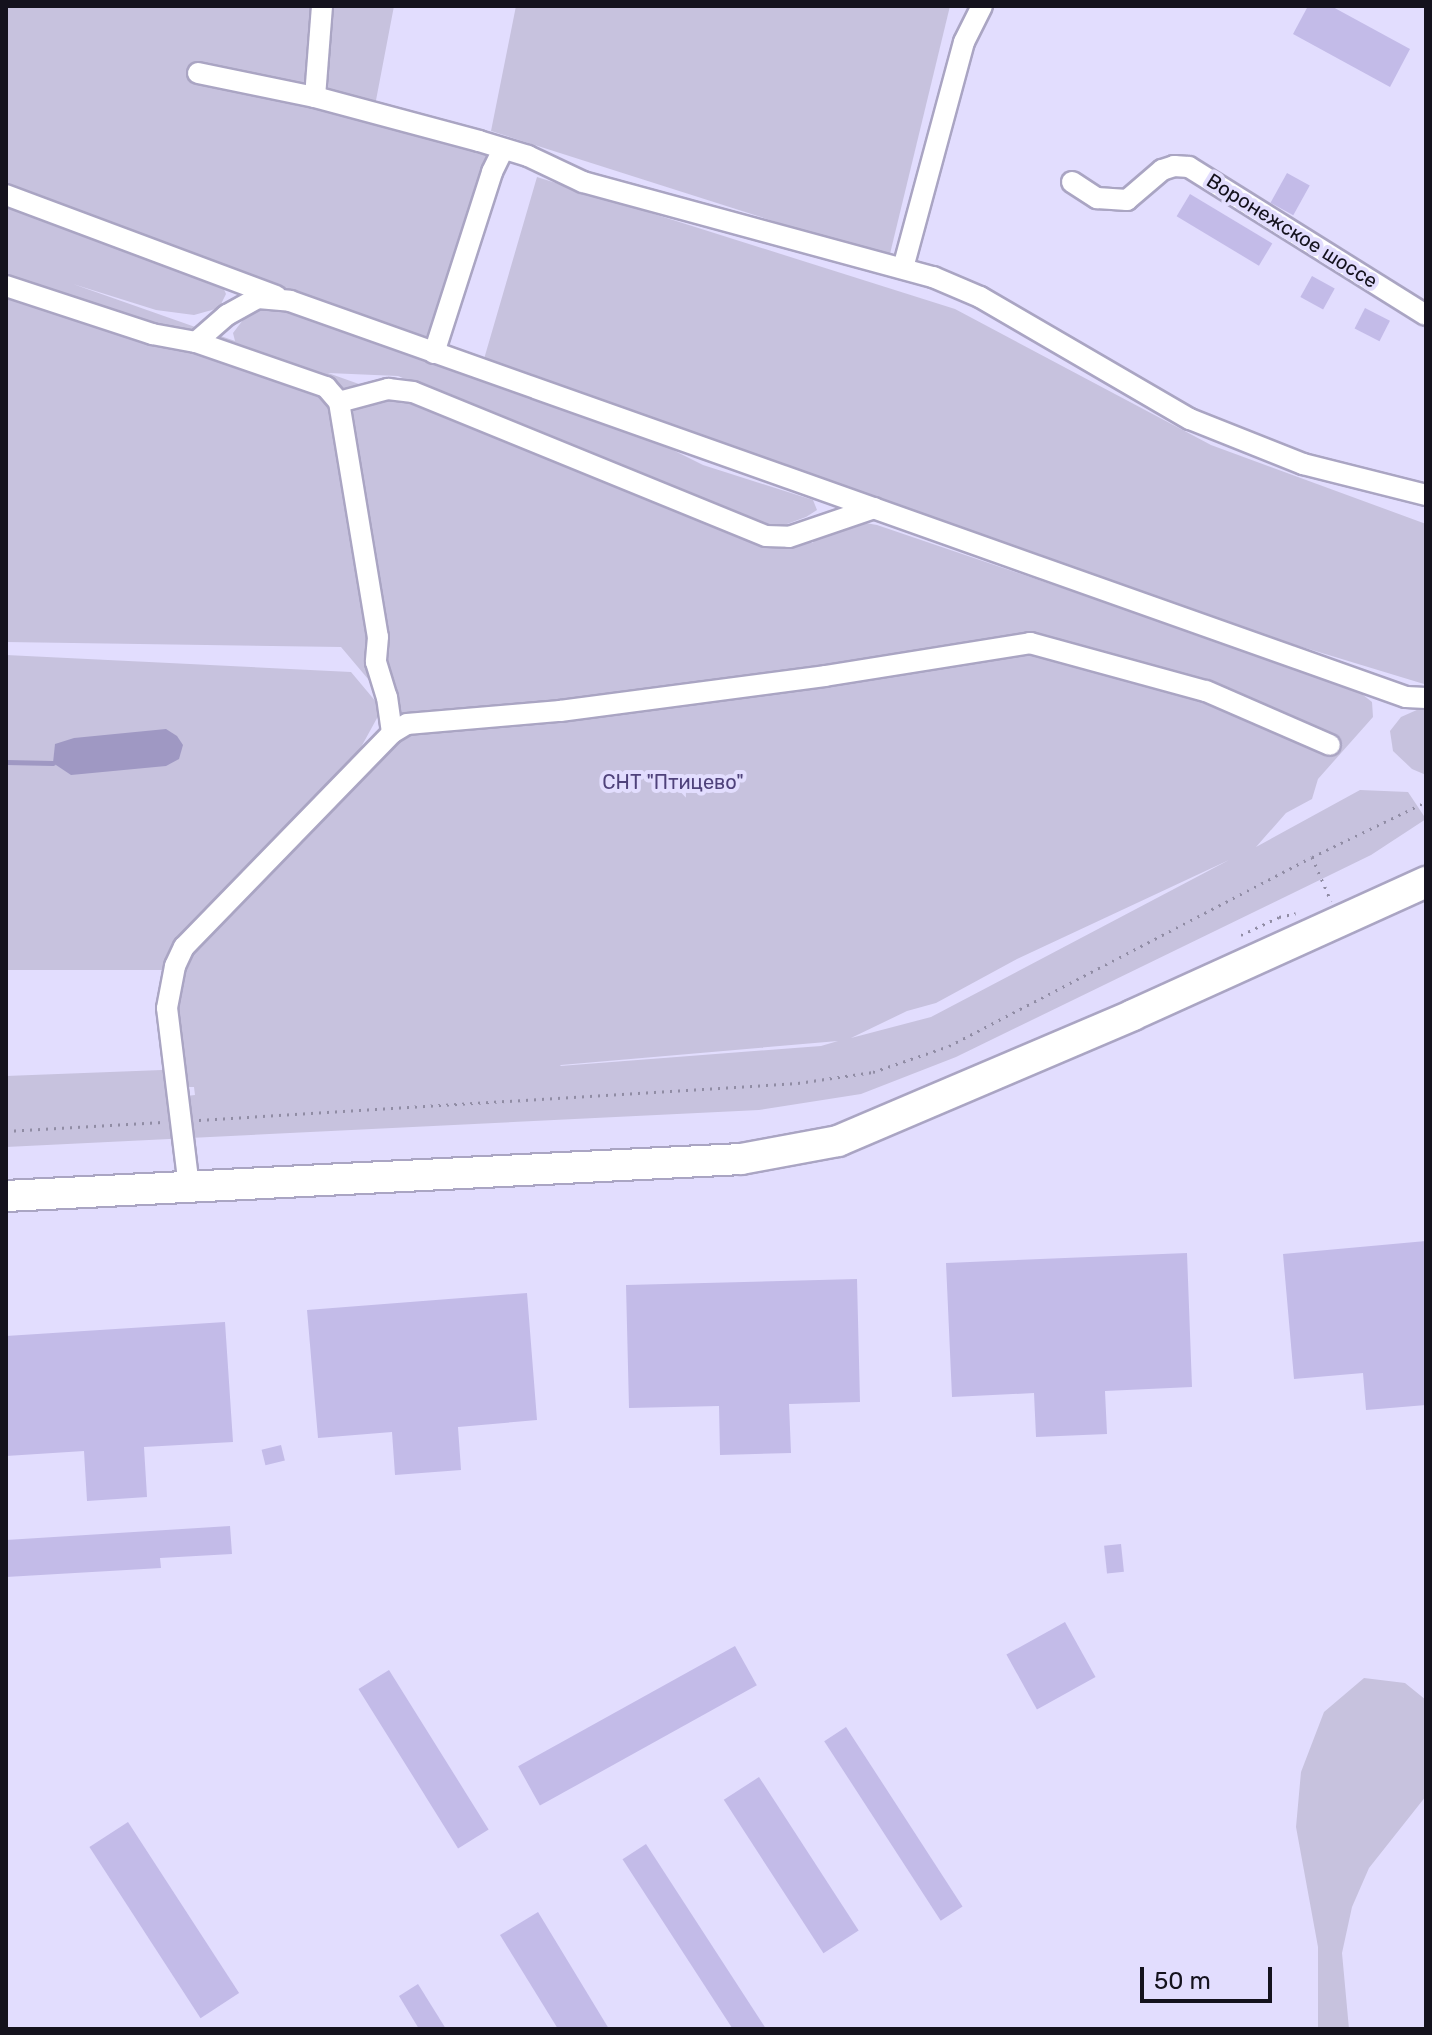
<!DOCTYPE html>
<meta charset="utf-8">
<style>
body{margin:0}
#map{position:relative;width:1432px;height:2035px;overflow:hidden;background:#e2ddfe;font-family:Rubik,sans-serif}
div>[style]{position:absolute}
.green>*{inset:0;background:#c7c2de}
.water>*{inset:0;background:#9f98c3}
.stream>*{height:5px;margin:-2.5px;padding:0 2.5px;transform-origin:2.5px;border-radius:2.5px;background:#9f98c3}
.building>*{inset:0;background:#c3bbe8;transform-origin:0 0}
.path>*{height:3px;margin-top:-1.5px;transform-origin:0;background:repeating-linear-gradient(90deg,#908ca4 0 2px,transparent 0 8px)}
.roads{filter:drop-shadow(2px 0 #aaa5c3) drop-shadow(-2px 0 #aaa5c3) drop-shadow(0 2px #aaa5c3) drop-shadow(0 -2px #aaa5c3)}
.street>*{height:20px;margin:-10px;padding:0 10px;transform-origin:10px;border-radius:10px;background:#fff}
.primary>*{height:30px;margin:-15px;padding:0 15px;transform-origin:15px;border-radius:15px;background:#fff}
span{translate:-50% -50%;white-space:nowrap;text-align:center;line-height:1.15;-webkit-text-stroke:8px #e2ddfe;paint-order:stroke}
.street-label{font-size:20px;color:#14121d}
.park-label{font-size:20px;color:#4f427b}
.frame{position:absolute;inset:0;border:8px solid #14121d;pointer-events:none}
.scale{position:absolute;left:1140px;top:1967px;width:132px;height:36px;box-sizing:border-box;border:4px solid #14121d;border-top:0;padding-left:10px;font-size:24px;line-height:28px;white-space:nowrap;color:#14121d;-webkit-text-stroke:6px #e2ddfe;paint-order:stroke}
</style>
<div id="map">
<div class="green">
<div style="clip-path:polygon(6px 6px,394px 6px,373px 116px,494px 157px,433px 346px,6px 186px)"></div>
<div style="clip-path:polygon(516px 6px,950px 6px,889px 258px,491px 131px)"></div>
<div style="clip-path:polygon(537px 177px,955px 309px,1211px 445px,1426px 524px,1424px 684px,1220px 622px,484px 359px)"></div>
<div style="clip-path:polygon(evenodd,6px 201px,220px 280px,226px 294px,219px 308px,194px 315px,156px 310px,73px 284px,235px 341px,233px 333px,246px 316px,269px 305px,292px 310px,655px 441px,703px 465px,813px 500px,817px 510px,806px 517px,779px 527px,765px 526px,813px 543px,814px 536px,854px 521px,877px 525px,1353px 687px,1372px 702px,1373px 717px,1318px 779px,1312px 799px,1286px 813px,1256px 847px,1360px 790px,1408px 792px,1426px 819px,1371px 855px,956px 1057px,861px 1094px,759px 1110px,6px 1147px,6px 1076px,162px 1070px,186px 1096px,195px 1095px,194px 1087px,183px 1087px,167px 970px,6px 970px,6px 655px,351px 672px,382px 709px,337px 791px,406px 724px,341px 647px,6px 642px,6px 201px,328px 373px,398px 376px,712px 507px,403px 397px,401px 399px,328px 373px,6px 201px,1229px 860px,931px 1017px,851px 1038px,907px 1011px,936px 1003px,1017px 959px,1229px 860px,6px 201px,838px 1041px,821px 1046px,560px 1066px,561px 1065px,838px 1041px)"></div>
<div style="clip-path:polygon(1419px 709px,1426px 710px,1426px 775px,1412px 769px,1393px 751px,1390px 731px,1401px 717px)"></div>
<div style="clip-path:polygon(1364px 1678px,1405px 1683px,1426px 1700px,1426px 1796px,1369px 1868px,1352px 1907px,1342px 1953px,1349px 2029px,1318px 2029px,1318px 1947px,1296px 1827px,1301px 1772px,1324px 1712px)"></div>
</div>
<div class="water">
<div style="clip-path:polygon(166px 729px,177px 736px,183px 745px,179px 759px,166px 766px,71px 775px,53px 763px,55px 744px,74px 738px)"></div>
</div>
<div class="stream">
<div style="left:6px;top:762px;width:47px;rotate:1.2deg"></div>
</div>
<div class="building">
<div style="clip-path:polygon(1308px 6px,1331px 6px,1410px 49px,1390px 87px,1293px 34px)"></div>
<div style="left:1287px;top:173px;width:26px;height:34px;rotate:29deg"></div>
<div style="left:1190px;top:194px;width:96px;height:26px;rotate:31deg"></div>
<div style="left:1312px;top:276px;width:26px;height:24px;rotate:29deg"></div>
<div style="left:1365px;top:308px;width:28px;height:23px;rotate:27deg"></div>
<div style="clip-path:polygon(1426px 1241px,1426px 1405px,1366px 1410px,1363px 1373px,1294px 1379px,1283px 1254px)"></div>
<div style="clip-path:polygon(1187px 1253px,1192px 1387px,1105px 1391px,1107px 1434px,1036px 1437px,1034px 1393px,952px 1397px,946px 1263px)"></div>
<div style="clip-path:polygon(857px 1279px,860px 1402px,789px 1404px,791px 1453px,720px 1455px,719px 1406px,629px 1408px,626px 1285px)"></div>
<div style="clip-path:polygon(527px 1293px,537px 1420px,458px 1427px,461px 1470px,395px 1475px,392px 1432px,318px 1438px,307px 1310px)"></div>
<div style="clip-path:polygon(225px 1322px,233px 1442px,144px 1447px,147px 1497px,87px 1501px,84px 1451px,6px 1456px,6px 1336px)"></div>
<div style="left:281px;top:1445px;width:16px;height:20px;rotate:76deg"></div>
<div style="clip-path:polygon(230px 1526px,232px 1554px,160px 1558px,161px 1568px,6px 1577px,6px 1540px)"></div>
<div style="left:1121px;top:1544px;width:28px;height:17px;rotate:84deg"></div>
<div style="left:1065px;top:1622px;width:63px;height:67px;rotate:61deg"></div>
<div style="left:735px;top:1646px;width:45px;height:248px;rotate:61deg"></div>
<div style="left:389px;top:1670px;width:188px;height:36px;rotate:58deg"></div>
<div style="left:846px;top:1727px;width:214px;height:26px;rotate:57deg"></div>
<div style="left:759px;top:1777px;width:183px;height:42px;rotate:57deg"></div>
<div style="left:128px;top:1822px;width:204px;height:46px;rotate:57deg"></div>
<div style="left:646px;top:1844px;width:219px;height:28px;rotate:57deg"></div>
<div style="clip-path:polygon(538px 1912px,609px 2029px,558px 2029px,500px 1935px)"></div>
<div style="clip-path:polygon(418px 1984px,446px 2029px,419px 2029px,399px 1996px)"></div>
</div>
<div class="path">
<div style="left:1312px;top:857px;width:48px;rotate:66.6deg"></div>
<div style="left:1241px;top:935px;width:42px;rotate:-25.3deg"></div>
<div style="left:1279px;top:917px;width:17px;rotate:-13deg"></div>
<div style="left:199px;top:1120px;width:600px;rotate:-3.53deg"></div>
<div style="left:798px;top:1083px;width:76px;rotate:-8.3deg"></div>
<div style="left:873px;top:1072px;width:80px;rotate:-18.9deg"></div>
<div style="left:949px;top:1046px;width:409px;rotate:-27.5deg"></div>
<div style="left:1312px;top:857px;width:127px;rotate:-25.8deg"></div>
<div style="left:6px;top:1131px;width:157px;rotate:-3.3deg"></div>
</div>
<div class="roads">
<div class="street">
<div style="left:198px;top:73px;width:119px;rotate:11.6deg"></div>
<div style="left:315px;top:97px;width:170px;rotate:15deg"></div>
<div style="left:479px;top:141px;width:51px;rotate:17deg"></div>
<div style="left:528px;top:156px;width:61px;rotate:25.3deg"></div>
<div style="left:583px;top:182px;width:363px;rotate:15.2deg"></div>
<div style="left:933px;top:277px;width:51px;rotate:23.1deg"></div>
<div style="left:980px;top:297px;width:243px;rotate:30.2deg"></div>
<div style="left:1190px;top:419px;width:122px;rotate:21.7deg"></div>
<div style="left:1303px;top:464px;width:127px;rotate:14.1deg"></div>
<div style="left:315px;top:97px;width:91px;rotate:-85.6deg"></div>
<div style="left:1072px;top:182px;width:30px;rotate:33deg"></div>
<div style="left:1097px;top:198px;width:30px;rotate:4deg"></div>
<div style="left:1127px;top:200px;width:46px;rotate:-40.6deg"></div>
<div style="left:1162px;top:170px;width:13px;rotate:-18deg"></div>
<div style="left:1174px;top:166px;width:15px;rotate:4deg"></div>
<div style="left:1189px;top:167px;width:279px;rotate:32deg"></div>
<div style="left:6px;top:195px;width:288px;rotate:20.5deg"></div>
<div style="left:903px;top:268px;width:234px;rotate:-74.9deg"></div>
<div style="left:964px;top:42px;width:40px;rotate:-63.4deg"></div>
<div style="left:6px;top:286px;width:154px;rotate:18.2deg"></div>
<div style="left:152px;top:334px;width:45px;rotate:10.3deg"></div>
<div style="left:196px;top:342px;width:41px;rotate:-41.1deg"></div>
<div style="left:227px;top:315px;width:35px;rotate:-29deg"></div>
<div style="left:258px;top:298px;width:32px;rotate:5deg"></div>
<div style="left:290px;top:301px;width:1184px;rotate:19.54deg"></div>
<div style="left:1406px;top:697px;width:20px;rotate:3deg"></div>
<div style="left:196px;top:342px;width:138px;rotate:19.1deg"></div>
<div style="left:326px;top:387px;width:20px;rotate:49deg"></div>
<div style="left:339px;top:402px;width:238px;rotate:80.6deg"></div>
<div style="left:378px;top:637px;width:25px;rotate:95deg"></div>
<div style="left:376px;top:662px;width:37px;rotate:73deg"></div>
<div style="left:387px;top:697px;width:36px;rotate:82deg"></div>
<div style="left:434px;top:353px;width:190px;rotate:-72.2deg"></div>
<div style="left:492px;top:172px;width:25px;rotate:-64deg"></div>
<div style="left:339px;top:402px;width:51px;rotate:-14.9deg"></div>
<div style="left:388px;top:389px;width:25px;rotate:7deg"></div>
<div style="left:413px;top:392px;width:381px;rotate:22.2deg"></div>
<div style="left:766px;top:536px;width:23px;rotate:2deg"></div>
<div style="left:789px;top:537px;width:90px;rotate:-18.8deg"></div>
<div style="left:189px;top:1187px;width:180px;rotate:-97deg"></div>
<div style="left:167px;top:1008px;width:43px;rotate:-79.2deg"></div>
<div style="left:175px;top:966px;width:21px;rotate:-65deg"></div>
<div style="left:184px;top:947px;width:298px;rotate:-45.8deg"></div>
<div style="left:392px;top:733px;width:17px;rotate:-31deg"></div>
<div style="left:407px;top:724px;width:154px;rotate:-4.9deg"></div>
<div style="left:560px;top:711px;width:267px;rotate:-7.5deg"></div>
<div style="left:825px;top:676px;width:208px;rotate:-9.1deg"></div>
<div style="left:1030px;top:643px;width:182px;rotate:15.3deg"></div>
<div style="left:1206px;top:691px;width:135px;rotate:23.5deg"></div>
</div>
<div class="primary">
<div style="left:6px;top:1196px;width:736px;rotate:-2.88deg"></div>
<div style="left:741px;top:1159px;width:99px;rotate:-10.5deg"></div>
<div style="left:838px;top:1141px;width:321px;rotate:-23.1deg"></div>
<div style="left:1133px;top:1015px;width:322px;rotate:-24.4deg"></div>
</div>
</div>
<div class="street-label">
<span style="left:1292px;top:231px;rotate:32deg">Воронежское шоссе</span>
</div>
<div class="park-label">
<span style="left:673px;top:782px">СНТ "Птицево"</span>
</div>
<div class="frame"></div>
<div class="scale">50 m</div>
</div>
